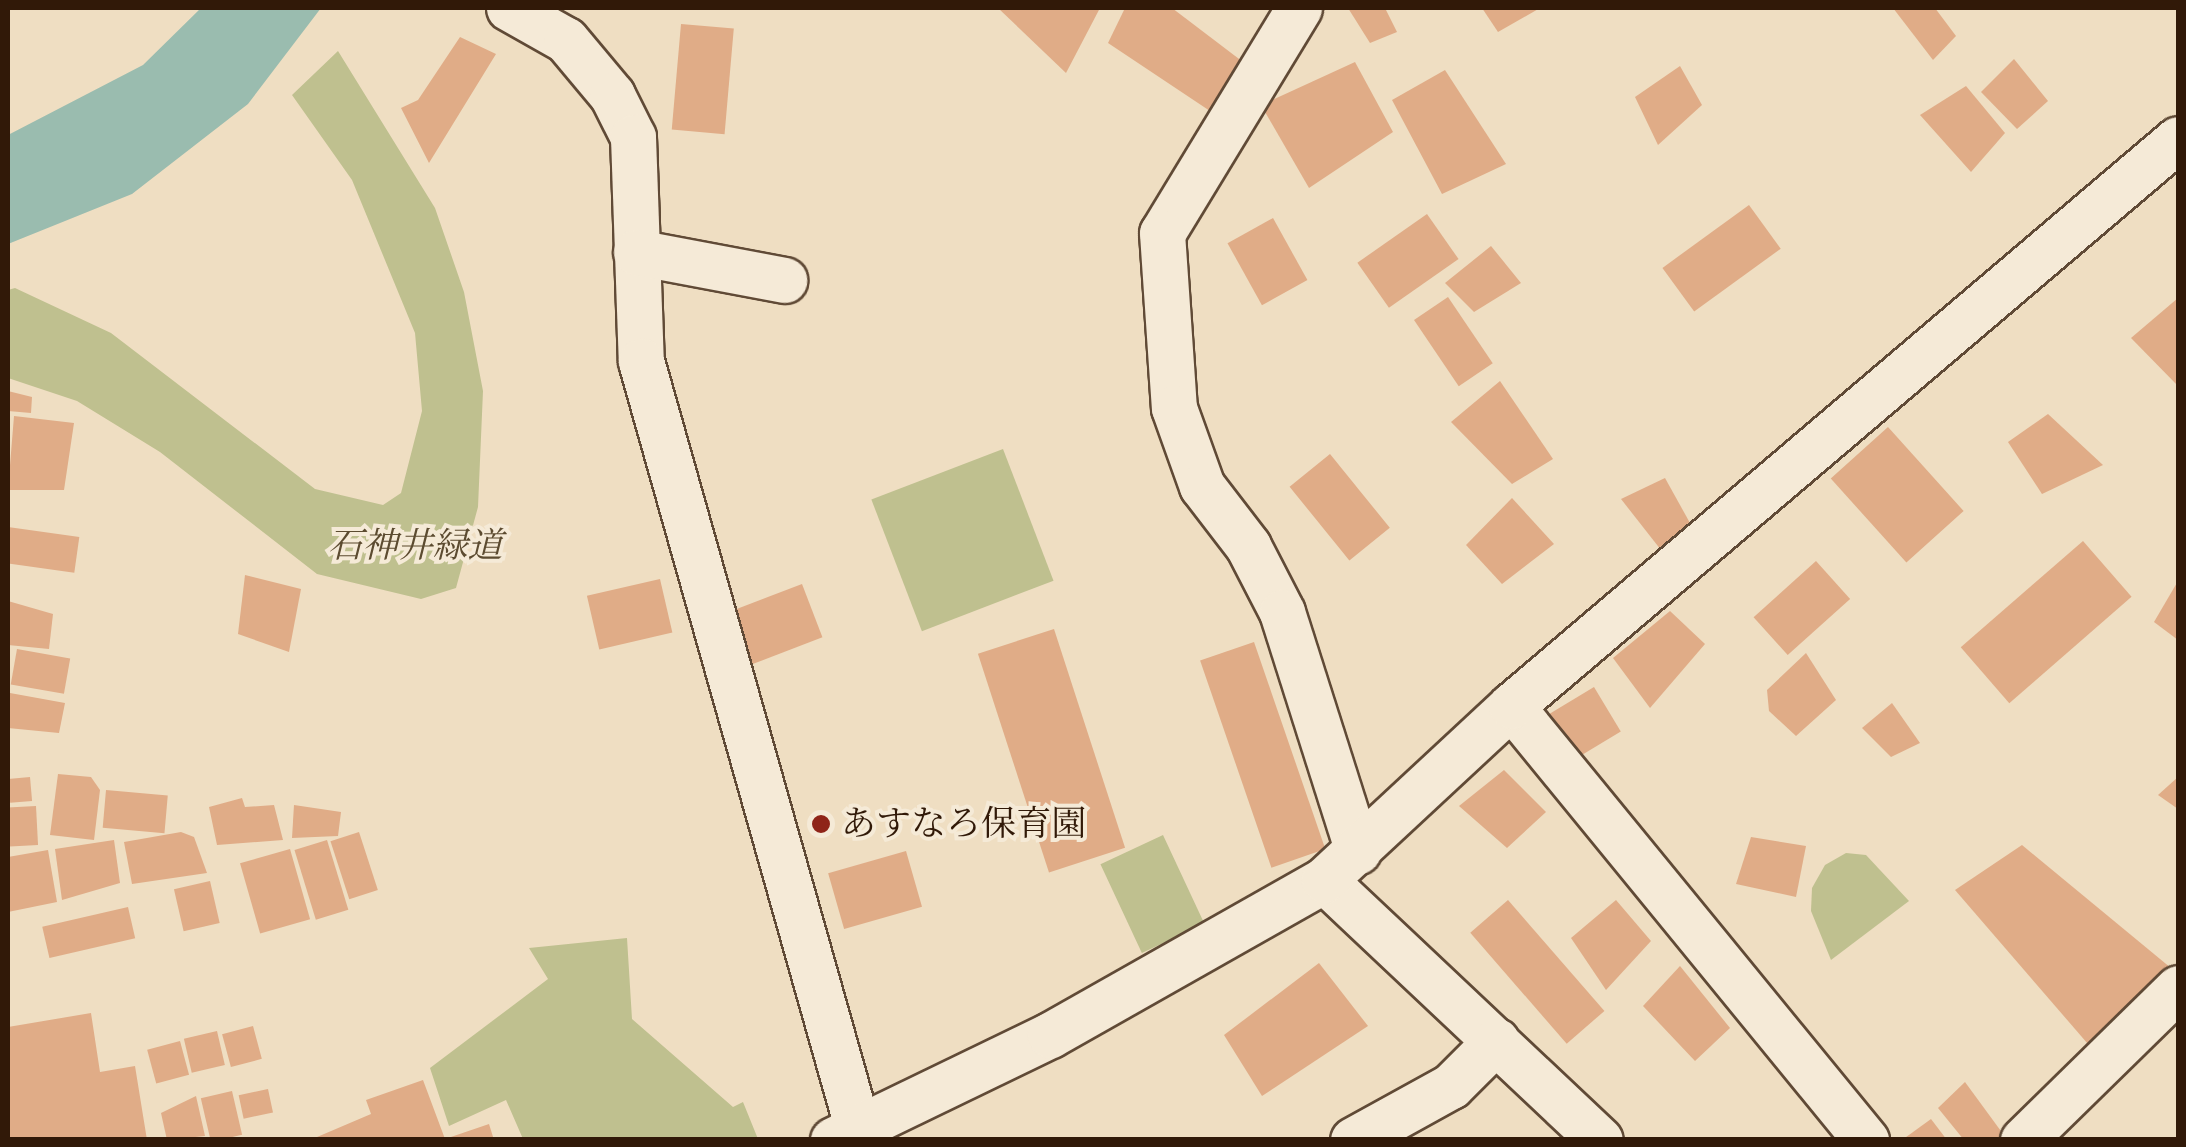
<!DOCTYPE html>
<meta charset="utf-8">
<style>
body{margin:0}
#map{position:relative;width:2186px;height:1147px;overflow:hidden;background:#efdec2;font-family:Cardo,"Noto Serif JP",serif}
div>[style]{position:absolute}
.green>*{inset:0;background:#bfc08f;transform-origin:0 0}
.water>*{inset:0;background:#9abcaf}
.building>*{inset:0;background:#e0ac87;transform-origin:0 0}
.roads{filter:drop-shadow(2px 0 #604a36) drop-shadow(-2px 0 #604a36) drop-shadow(0 2px #604a36) drop-shadow(0 -2px #604a36)}
.minor>*{height:45px;margin:-22.5px;padding:0 22.5px;transform-origin:22.5px;border-radius:22.5px;background:#f5ead7}
.dots>*{width:28px;height:28px;translate:-50% -50%;box-sizing:border-box;border:5px solid #f5ead7;border-radius:50%}
span{translate:-50% -50%;white-space:nowrap;text-align:center;line-height:1.15;-webkit-text-stroke:8px #f5ead7;paint-order:stroke}
.park-label{font-size:35px;color:#5c4b30;font-style:italic}
.poi-label{font-size:35px;color:#311908}
.left{translate:0 -50%;text-align:left}
.frame{position:absolute;inset:0;border:10px solid #311908;pointer-events:none}
</style>
<div id="map">
<div class="green">
<div style="clip-path:polygon(338px 51px,435px 208px,464px 292px,483px 391px,478px 507px,456px 588px,421px 599px,317px 574px,160px 452px,77px 401px,8px 378px,8px 290px,15px 288px,111px 333px,315px 489px,383px 505px,401px 493px,422px 411px,415px 333px,352px 180px,292px 95px)"></div>
<div style="left:1003px;top:449px;width:141px;height:141px;rotate:69deg"></div>
<div style="left:1163px;top:835px;width:98px;height:69px;rotate:65deg"></div>
<div style="clip-path:polygon(1846px 853px,1866px 855px,1909px 901px,1831px 960px,1811px 911px,1812px 888px,1825px 865px)"></div>
<div style="clip-path:polygon(627px 938px,632px 1019px,733px 1107px,743px 1102px,758px 1139px,523px 1139px,506px 1100px,449px 1126px,430px 1068px,548px 979px,529px 948px)"></div>
</div>
<div class="water">
<div style="clip-path:polygon(201px 8px,321px 8px,248px 104px,132px 194px,8px 244px,8px 135px,143px 65px)"></div>
</div>
<div class="building">
<div style="clip-path:polygon(998px 8px,1100px 8px,1066px 73px)"></div>
<div style="clip-path:polygon(1125px 8px,1172px 8px,1247px 65px,1210px 111px,1108px 43px)"></div>
<div style="clip-path:polygon(1348px 8px,1385px 8px,1397px 32px,1370px 43px)"></div>
<div style="clip-path:polygon(1482px 8px,1540px 8px,1498px 32px)"></div>
<div style="clip-path:polygon(1893px 8px,1935px 8px,1956px 36px,1933px 60px)"></div>
<div style="left:681px;top:24px;width:53px;height:106px;rotate:5deg"></div>
<div style="clip-path:polygon(460px 37px,496px 54px,429px 163px,401px 108px,418px 100px)"></div>
<div style="clip-path:polygon(2014px 59px,2048px 101px,2017px 129px,1981px 92px)"></div>
<div style="clip-path:polygon(1355px 62px,1393px 132px,1309px 188px,1261px 105px)"></div>
<div style="clip-path:polygon(1680px 66px,1702px 105px,1658px 145px,1635px 97px)"></div>
<div style="clip-path:polygon(1445px 70px,1506px 164px,1442px 194px,1392px 100px)"></div>
<div style="clip-path:polygon(1966px 86px,2005px 133px,1971px 172px,1920px 115px)"></div>
<div style="left:1749px;top:205px;width:54px;height:107px;rotate:54deg"></div>
<div style="left:1427px;top:214px;width:55px;height:85px;rotate:55deg"></div>
<div style="left:1273px;top:218px;width:71px;height:52px;rotate:61deg"></div>
<div style="clip-path:polygon(1491px 246px,1521px 283px,1474px 312px,1445px 283px)"></div>
<div style="left:1448px;top:297px;width:80px;height:41px;rotate:56deg"></div>
<div style="clip-path:polygon(2178px 298px,2178px 386px,2131px 338px)"></div>
<div style="clip-path:polygon(1500px 381px,1553px 459px,1512px 484px,1451px 422px)"></div>
<div style="clip-path:polygon(8px 391px,32px 397px,31px 413px,8px 411px)"></div>
<div style="clip-path:polygon(2048px 414px,2103px 465px,2042px 494px,2008px 442px)"></div>
<div style="clip-path:polygon(14px 416px,74px 423px,64px 490px,8px 490px)"></div>
<div style="left:1888px;top:427px;width:113px;height:77px;rotate:48deg"></div>
<div style="left:1330px;top:454px;width:95px;height:52px;rotate:51deg"></div>
<div style="clip-path:polygon(1665px 478px,1695px 532px,1661px 550px,1621px 499px)"></div>
<div style="clip-path:polygon(1512px 498px,1554px 544px,1502px 584px,1466px 545px)"></div>
<div style="left:8px;top:527px;width:72px;height:36px;rotate:8deg"></div>
<div style="left:2083px;top:541px;width:74px;height:162px;rotate:49deg"></div>
<div style="left:1816px;top:561px;width:51px;height:84px;rotate:48deg"></div>
<div style="clip-path:polygon(245px 575px,301px 589px,289px 652px,238px 634px)"></div>
<div style="left:660px;top:579px;width:55px;height:75px;rotate:77deg"></div>
<div style="clip-path:polygon(2178px 581px,2178px 640px,2154px 622px)"></div>
<div style="left:802px;top:584px;width:57px;height:79px;rotate:69deg"></div>
<div style="clip-path:polygon(8px 601px,53px 614px,49px 649px,8px 645px)"></div>
<div style="clip-path:polygon(1670px 611px,1705px 644px,1650px 708px,1613px 658px)"></div>
<div style="left:1054px;top:629px;width:230px;height:80px;rotate:72deg"></div>
<div style="left:1254px;top:642px;width:219px;height:57px;rotate:71deg"></div>
<div style="left:17px;top:649px;width:54px;height:36px;rotate:10deg"></div>
<div style="clip-path:polygon(1806px 653px,1836px 700px,1796px 736px,1769px 711px,1767px 690px)"></div>
<div style="left:1594px;top:687px;width:52px;height:59px;rotate:59deg"></div>
<div style="clip-path:polygon(10px 693px,65px 703px,59px 733px,8px 728px)"></div>
<div style="clip-path:polygon(1892px 703px,1920px 743px,1891px 757px,1862px 728px)"></div>
<div style="clip-path:polygon(1504px 770px,1546px 812px,1507px 848px,1459px 806px)"></div>
<div style="clip-path:polygon(58px 774px,91px 777px,100px 790px,94px 840px,50px 835px)"></div>
<div style="left:30px;top:777px;width:24px;height:22px;rotate:85deg"></div>
<div style="clip-path:polygon(2178px 777px,2178px 809px,2158px 795px)"></div>
<div style="left:106px;top:790px;width:62px;height:38px;rotate:5deg"></div>
<div style="clip-path:polygon(242px 798px,245px 807px,274px 805px,283px 840px,217px 845px,209px 807px)"></div>
<div style="clip-path:polygon(294px 805px,341px 812px,338px 836px,292px 838px)"></div>
<div style="left:36px;top:806px;width:39px;height:28px;rotate:87deg"></div>
<div style="clip-path:polygon(181px 832px,194px 837px,207px 873px,132px 884px,124px 842px)"></div>
<div style="left:359px;top:832px;width:61px;height:30px;rotate:72deg"></div>
<div style="clip-path:polygon(1751px 837px,1806px 846px,1796px 897px,1736px 884px)"></div>
<div style="clip-path:polygon(114px 840px,120px 883px,62px 900px,55px 849px)"></div>
<div style="left:327px;top:840px;width:73px;height:34px;rotate:73deg"></div>
<div style="clip-path:polygon(2022px 845px,2177px 973px,2094px 1051px,1955px 890px)"></div>
<div style="left:290px;top:849px;width:73px;height:52px;rotate:74deg"></div>
<div style="clip-path:polygon(48px 850px,57px 902px,8px 912px,8px 857px)"></div>
<div style="left:906px;top:851px;width:58px;height:81px;rotate:74deg"></div>
<div style="left:210px;top:881px;width:43px;height:37px;rotate:77deg"></div>
<div style="left:1508px;top:900px;width:147px;height:50px;rotate:49deg"></div>
<div style="clip-path:polygon(1616px 900px,1651px 941px,1606px 990px,1571px 938px)"></div>
<div style="left:128px;top:907px;width:32px;height:88px;rotate:77deg"></div>
<div style="clip-path:polygon(1319px 963px,1368px 1026px,1262px 1096px,1224px 1035px)"></div>
<div style="clip-path:polygon(1680px 966px,1730px 1028px,1695px 1061px,1643px 1006px)"></div>
<div style="clip-path:polygon(91px 1013px,100px 1072px,135px 1066px,147px 1140px,8px 1140px,8px 1027px)"></div>
<div style="left:253px;top:1026px;width:34px;height:32px;rotate:75deg"></div>
<div style="left:217px;top:1031px;width:35px;height:34px;rotate:77deg"></div>
<div style="left:180px;top:1041px;width:35px;height:34px;rotate:75deg"></div>
<div style="clip-path:polygon(423px 1080px,445px 1139px,489px 1124px,494px 1140px,310px 1140px,371px 1114px,366px 1100px)"></div>
<div style="clip-path:polygon(1965px 1082px,2006px 1138px,1964px 1140px,1938px 1108px)"></div>
<div style="left:268px;top:1089px;width:24px;height:30px;rotate:78deg"></div>
<div style="left:232px;top:1091px;width:45px;height:32px;rotate:77deg"></div>
<div style="clip-path:polygon(196px 1096px,205px 1136px,167px 1140px,161px 1113px)"></div>
<div style="clip-path:polygon(1931px 1119px,1947px 1140px,1902px 1140px)"></div>
</div>
<div class="roads">
<div class="minor">
<div style="left:509px;top:8px;width:65px;rotate:29.3deg"></div>
<div style="left:566px;top:40px;width:72px;rotate:50.1deg"></div>
<div style="left:612px;top:95px;width:47px;rotate:63.4deg"></div>
<div style="left:633px;top:137px;width:224px;rotate:88deg"></div>
<div style="left:641px;top:361px;width:809px;rotate:74.23deg"></div>
<div style="left:1299px;top:8px;width:263px;rotate:121.3deg"></div>
<div style="left:1162px;top:233px;width:175px;rotate:86.1deg"></div>
<div style="left:1174px;top:408px;width:83px;rotate:70.3deg"></div>
<div style="left:1202px;top:486px;width:76px;rotate:52.5deg"></div>
<div style="left:1248px;top:546px;width:74px;rotate:62.7deg"></div>
<div style="left:1282px;top:612px;width:251px;rotate:72.4deg"></div>
<div style="left:636px;top:252px;width:151px;rotate:10.7deg"></div>
<div style="left:1511px;top:706px;width:561px;rotate:50.72deg"></div>
<div style="left:1324px;top:880px;width:379px;rotate:43.3deg"></div>
<div style="left:833px;top:1140px;width:241px;rotate:-25.8deg"></div>
<div style="left:1050px;top:1035px;width:315px;rotate:-29.5deg"></div>
<div style="left:1324px;top:880px;width:255px;rotate:-42.9deg"></div>
<div style="left:1511px;top:706px;width:875px;rotate:-40.37deg"></div>
<div style="left:1353px;top:1140px;width:112px;rotate:-28.9deg"></div>
<div style="left:1451px;top:1086px;width:64px;rotate:-45deg"></div>
<div style="left:2023px;top:1140px;width:217px;rotate:-44.4deg"></div>
</div>
</div>
<div class="dots">
<div style="left:821px;top:824px;background:#8f2418"></div>
</div>
<div class="park-label">
<span style="left:415px;top:546px">石神井緑道</span>
</div>
<div class="poi-label">
<span class="left" style="left:841px;top:824px">あすなろ保育園</span>
</div>
<div class="frame"></div>
</div>
